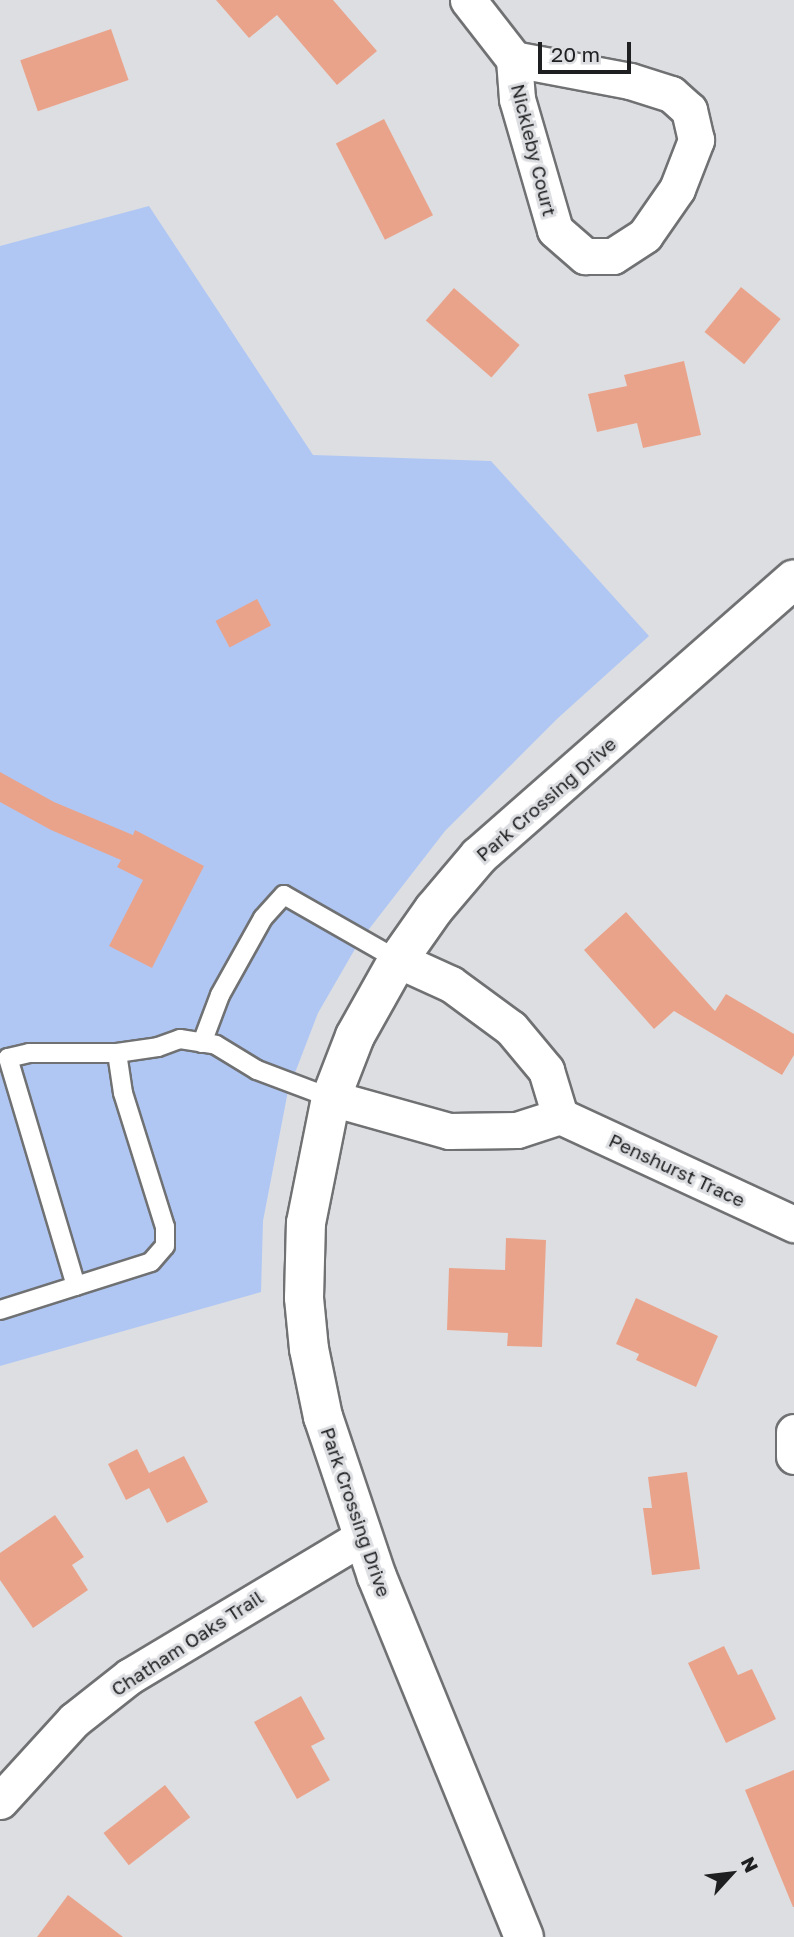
<!DOCTYPE html>
<style>
body{margin:0}
#map{position:relative;width:794px;height:1937px;overflow:hidden;background:#dddee1;font-family:"Golos Text",sans-serif}
div>[style]{position:absolute}
.green>*{inset:0;background:#b0c7f4}
.building>*{inset:0;background:#eaa38b;transform-origin:0 0}
.roads{filter:drop-shadow(2px 0 #707173) drop-shadow(-2px 0 #707173) drop-shadow(0 2px #707173) drop-shadow(0 -2px #707173)}
.lane>*{height:18px;margin:-9px;padding:0 9px;transform-origin:9px;border-radius:9px;background:#fff}
.street>*{height:35px;margin:-17.5px;padding:0 17.5px;transform-origin:17.5px;border-radius:17.5px;background:#fff}
.secondary>*{height:38px;margin:-19px;padding:0 19px;transform-origin:19px;border-radius:19px;background:#fff}
span{translate:-50% -50%;white-space:nowrap;text-align:center;line-height:1.15;-webkit-text-stroke:6px #dddee1;paint-order:stroke}
.street-label{font-size:19px;color:#1e1f20}
.north{position:absolute;left:696px;top:1839px;width:70px;height:70px;-webkit-text-stroke:5px #dddee1;paint-order:stroke;rotate:63deg;font-size:19px;font-weight:700;line-height:28px;text-align:center;color:#1e1f20}
.north::after{content:'';display:block;margin:auto;width:24px;height:32px;background:#1e1f20;clip-path:polygon(50% 0,100% 100%,50% 72%,0 100%)}
.scale{position:absolute;left:538px;top:42px;width:93px;height:32px;box-sizing:border-box;border:4px solid #1e1f20;border-top:0;padding-left:9px;font-size:21px;line-height:24px;white-space:nowrap;color:#1e1f20;-webkit-text-stroke:5px #dddee1;paint-order:stroke}
</style>
<div id="map">
<div class="green">
<div style="clip-path:polygon(149px 206px,313px 455px,491px 461px,649px 636px,558px 718px,445px 831px,359px 942px,318px 1013px,288px 1091px,263px 1221px,261px 1292px,0 1366px,0 246px)"></div>
</div>
<div class="building">
<div style="clip-path:polygon(216px 0,333px 0,377px 51px,337px 85px,277px 15px,249px 38px)"></div>
<div style="left:111px;top:29px;width:54px;height:96px;rotate:71deg"></div>
<div style="left:384px;top:119px;width:108px;height:54px;rotate:63deg"></div>
<div style="left:741px;top:287px;width:51px;height:58px;rotate:39deg"></div>
<div style="left:454px;top:288px;width:87px;height:43px;rotate:41deg"></div>
<div style="clip-path:polygon(684px 361px,701px 435px,643px 448px,637px 423px,597px 432px,588px 394px,627px 386px,624px 375px)"></div>
<div style="left:257px;top:599px;width:30px;height:47px;rotate:62deg"></div>
<div style="clip-path:polygon(0 772px,54px 802px,133px 835px,135px 830px,204px 866px,152px 968px,109px 946px,143px 880px,117px 867px,121px 860px,51px 830px,0 802px)"></div>
<div style="clip-path:polygon(626px 912px,715px 1011px,726px 994px,794px 1034px,794px 1055px,782px 1075px,674px 1011px,654px 1029px,584px 950px)"></div>
<div style="clip-path:polygon(506px 1238px,546px 1240px,542px 1347px,507px 1346px,508px 1333px,447px 1330px,449px 1268px,505px 1270px)"></div>
<div style="clip-path:polygon(636px 1298px,718px 1336px,696px 1387px,636px 1360px,639px 1354px,616px 1344px)"></div>
<div style="clip-path:polygon(137px 1449px,149px 1473px,184px 1456px,208px 1502px,167px 1523px,149px 1488px,126px 1500px,108px 1464px)"></div>
<div style="clip-path:polygon(687px 1472px,700px 1569px,652px 1575px,643px 1508px,652px 1508px,648px 1477px)"></div>
<div style="clip-path:polygon(55px 1515px,84px 1557px,72px 1565px,88px 1590px,33px 1628px,0 1580px,0 1553px)"></div>
<div style="clip-path:polygon(724px 1646px,738px 1675px,752px 1669px,776px 1719px,726px 1743px,688px 1663px)"></div>
<div style="clip-path:polygon(301px 1696px,325px 1739px,311px 1746px,330px 1780px,297px 1799px,254px 1722px)"></div>
<div style="clip-path:polygon(794px 1770px,794px 1907px,793px 1907px,745px 1790px)"></div>
<div style="left:165px;top:1785px;width:41px;height:78px;rotate:52deg"></div>
<div style="clip-path:polygon(68px 1895px,123px 1937px,37px 1937px)"></div>
</div>
<div class="roads">
<div class="lane">
<div style="left:202px;top:1043px;width:51px;rotate:-69.4deg"></div>
<div style="left:220px;top:995px;width:88px;rotate:-60.8deg"></div>
<div style="left:263px;top:918px;width:31px;rotate:-48deg"></div>
<div style="left:284px;top:895px;width:131px;rotate:29.7deg"></div>
<div style="left:76px;top:1286px;width:238px;rotate:-106.6deg"></div>
<div style="left:8px;top:1058px;width:22px;rotate:-13deg"></div>
<div style="left:29px;top:1053px;width:88px"></div>
<div style="left:0;top:1310px;width:158px;rotate:-17.6deg"></div>
<div style="left:151px;top:1262px;width:21px;rotate:-49deg"></div>
<div style="left:165px;top:1246px;width:19px;rotate:-90deg"></div>
<div style="left:165px;top:1227px;width:140px;rotate:-107.4deg"></div>
<div style="left:123px;top:1093px;width:40px;rotate:-98.5deg"></div>
<div style="left:117px;top:1053px;width:41px;rotate:-8.3deg"></div>
<div style="left:158px;top:1047px;width:23px;rotate:-20deg"></div>
<div style="left:180px;top:1039px;width:36px;rotate:9deg"></div>
<div style="left:216px;top:1045px;width:48px;rotate:31.4deg"></div>
<div style="left:257px;top:1070px;width:79px;rotate:20.7deg"></div>
</div>
<div class="street">
<div style="left:468px;top:0;width:75px;rotate:52.1deg"></div>
<div style="left:514px;top:59px;width:40px;rotate:85.7deg"></div>
<div style="left:517px;top:99px;width:136px;rotate:73.8deg"></div>
<div style="left:555px;top:230px;width:40px;rotate:41deg"></div>
<div style="left:585px;top:256px;width:28px"></div>
<div style="left:613px;top:256px;width:38px;rotate:-33deg"></div>
<div style="left:645px;top:235px;width:56px;rotate:-55.2deg"></div>
<div style="left:677px;top:189px;width:53px;rotate:-68.8deg"></div>
<div style="left:696px;top:140px;width:31px;rotate:-103deg"></div>
<div style="left:689px;top:110px;width:24px;rotate:-138deg"></div>
<div style="left:671px;top:94px;width:43px;rotate:-162.4deg"></div>
<div style="left:630px;top:81px;width:118px;rotate:-169.3deg"></div>
<div style="left:398px;top:960px;width:58px;rotate:24.4deg"></div>
<div style="left:451px;top:984px;width:74px;rotate:36.3deg"></div>
<div style="left:511px;top:1028px;width:55px;rotate:50.2deg"></div>
<div style="left:546px;top:1070px;width:48px;rotate:73.1deg"></div>
<div style="left:331px;top:1098px;width:123px;rotate:15.6deg"></div>
<div style="left:449px;top:1131px;width:68px;rotate:-0.8deg"></div>
<div style="left:517px;top:1130px;width:45px;rotate:-18deg"></div>
<div style="left:560px;top:1116px;width:258px;rotate:24.8deg"></div>
<div style="left:794px;top:1432px;width:24px;rotate:90deg"></div>
<div style="left:0;top:1801px;width:110px;rotate:-47.6deg"></div>
<div style="left:74px;top:1720px;width:71px;rotate:-38.2deg"></div>
<div style="left:130px;top:1676px;width:270px;rotate:-30.9deg"></div>
</div>
<div class="secondary">
<div style="left:524px;top:1937px;width:389px;rotate:-112.2deg"></div>
<div style="left:377px;top:1577px;width:169px;rotate:-108.6deg"></div>
<div style="left:323px;top:1417px;width:69px;rotate:-101.6deg"></div>
<div style="left:309px;top:1349px;width:51px;rotate:-95.6deg"></div>
<div style="left:304px;top:1298px;width:75px;rotate:-88.5deg"></div>
<div style="left:306px;top:1223px;width:127px;rotate:-78.7deg"></div>
<div style="left:331px;top:1098px;width:66px;rotate:-68.8deg"></div>
<div style="left:355px;top:1036px;width:84px;rotate:-60.7deg"></div>
<div style="left:396px;top:963px;width:66px;rotate:-54.9deg"></div>
<div style="left:434px;top:909px;width:70px;rotate:-49.7deg"></div>
<div style="left:479px;top:856px;width:419px;rotate:-41.3deg"></div>
</div>
</div>
<div class="street-label">
<span style="left:534px;top:150px;rotate:76deg">Nickleby Court</span>
<span style="left:546px;top:799px;rotate:-41deg">Park Crossing Drive</span>
<span style="left:677px;top:1170px;rotate:25deg">Penshurst Trace</span>
<span style="left:356px;top:1512px;rotate:71deg">Park Crossing Drive</span>
<span style="left:187px;top:1643px;rotate:-33deg">Chatham Oaks Trail</span>
</div>
<div class="north">N</div>
<div class="scale">20 m</div>
</div>
